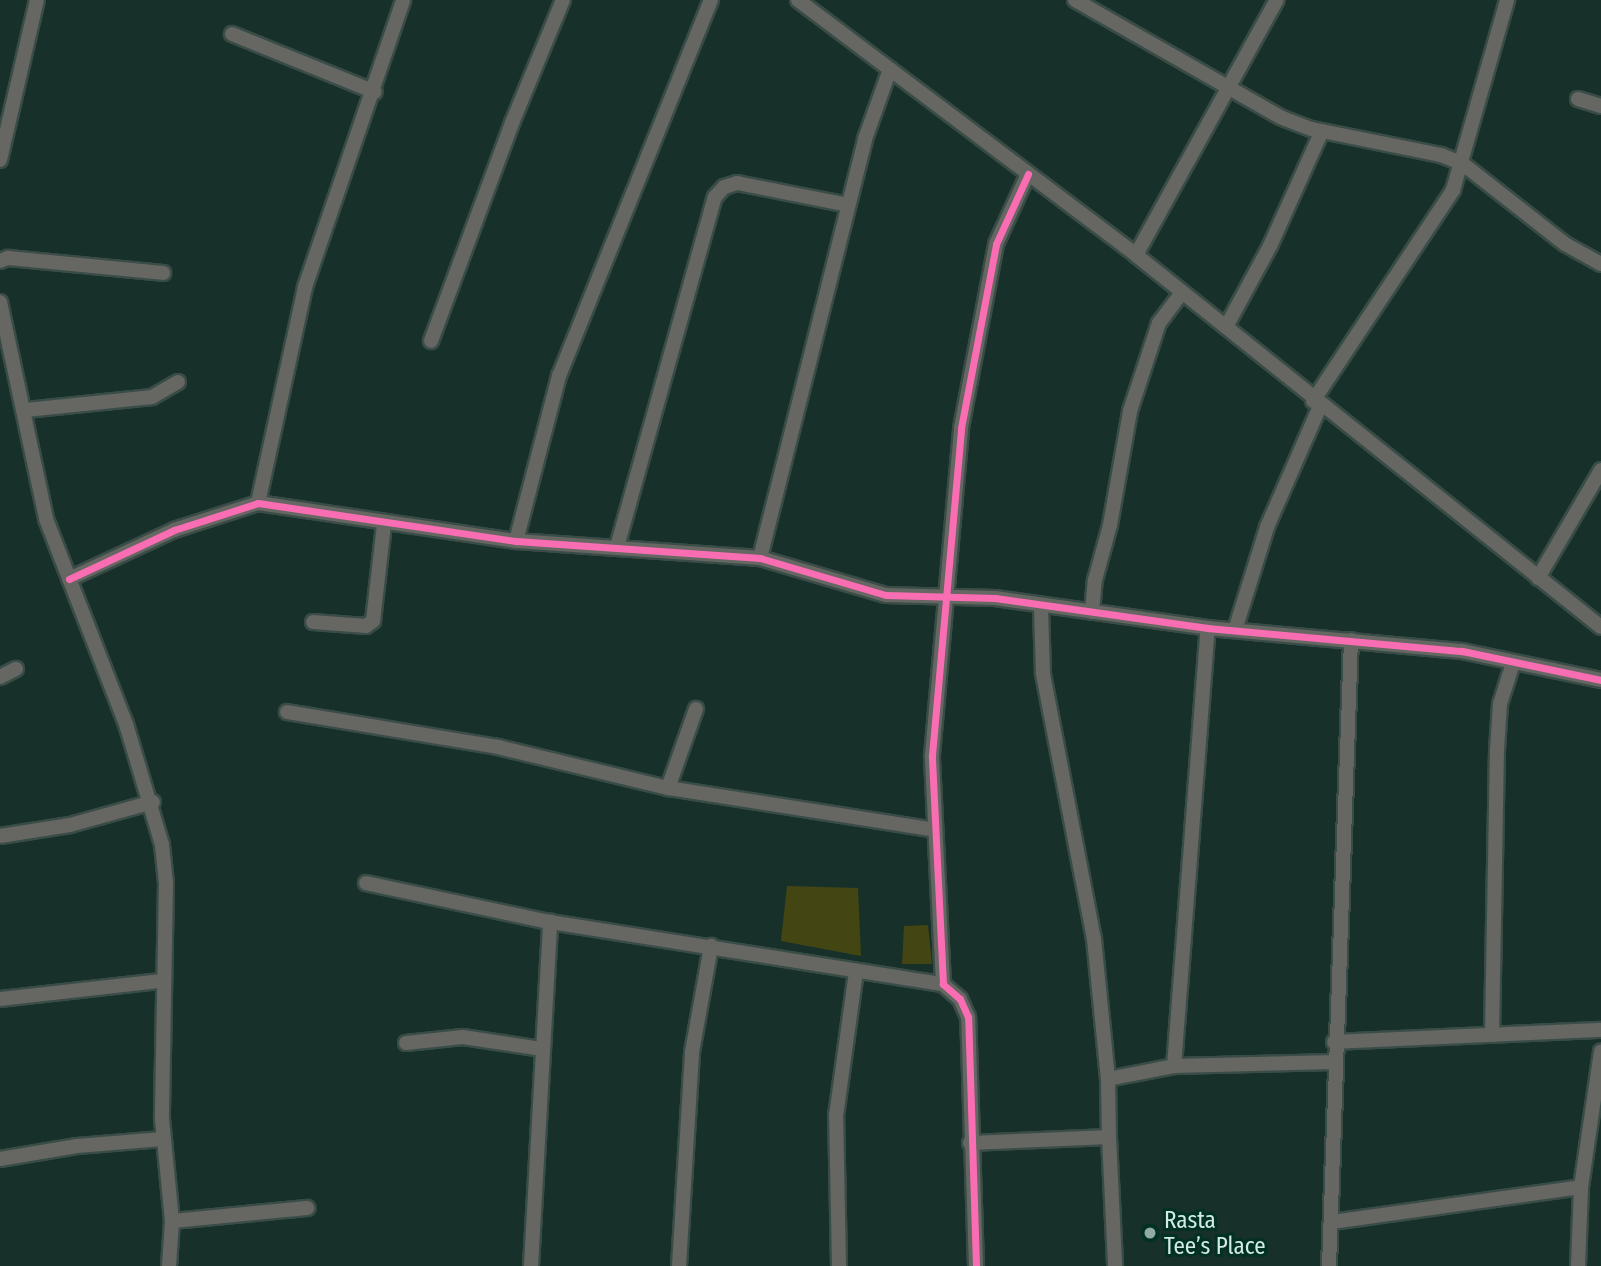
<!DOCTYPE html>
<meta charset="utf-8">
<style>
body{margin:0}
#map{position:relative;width:1601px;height:1266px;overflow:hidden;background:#18302a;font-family:"Fira Sans Condensed",sans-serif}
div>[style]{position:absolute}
.green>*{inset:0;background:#434613}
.roads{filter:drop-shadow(2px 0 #394c47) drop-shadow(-2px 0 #394c47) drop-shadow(0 2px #394c47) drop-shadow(0 -2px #394c47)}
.minor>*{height:14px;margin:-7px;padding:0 7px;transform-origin:7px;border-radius:7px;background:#666662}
.cycleway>*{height:7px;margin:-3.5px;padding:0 3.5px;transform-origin:3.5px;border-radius:3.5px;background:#f96db3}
.dots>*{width:19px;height:19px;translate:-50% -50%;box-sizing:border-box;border:4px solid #013024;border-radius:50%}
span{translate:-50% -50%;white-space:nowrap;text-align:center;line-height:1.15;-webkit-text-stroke:6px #013024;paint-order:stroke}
.poi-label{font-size:23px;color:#d4ebe2}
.left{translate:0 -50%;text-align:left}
</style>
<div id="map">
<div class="green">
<div style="clip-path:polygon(787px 886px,858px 888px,861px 956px,781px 941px)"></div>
<div style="clip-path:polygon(928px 925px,932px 964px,902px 964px,904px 926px)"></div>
</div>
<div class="roads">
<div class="minor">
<div style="left:798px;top:0;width:423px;rotate:37deg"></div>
<div style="left:1136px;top:255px;width:595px;rotate:38.66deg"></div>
<div style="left:1075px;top:0;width:236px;rotate:29.7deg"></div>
<div style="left:1280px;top:117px;width:34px;rotate:21deg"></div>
<div style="left:1312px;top:129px;width:132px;rotate:11.4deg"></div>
<div style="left:1441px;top:155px;width:24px;rotate:22deg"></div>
<div style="left:1463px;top:164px;width:130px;rotate:38.1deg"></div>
<div style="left:1565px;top:244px;width:41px;rotate:29.1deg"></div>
<div style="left:232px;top:34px;width:154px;rotate:22.1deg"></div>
<div style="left:1578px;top:99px;width:24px;rotate:17deg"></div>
<div style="left:0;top:160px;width:164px;rotate:-77deg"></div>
<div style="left:1136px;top:255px;width:291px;rotate:-61.1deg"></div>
<div style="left:0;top:261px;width:9px;rotate:-21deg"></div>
<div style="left:8px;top:258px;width:156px;rotate:5.5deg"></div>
<div style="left:0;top:302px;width:222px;rotate:78deg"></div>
<div style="left:46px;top:519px;width:220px;rotate:68.7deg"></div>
<div style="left:126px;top:724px;width:126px;rotate:73.4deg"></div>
<div style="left:162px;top:845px;width:38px;rotate:84deg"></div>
<div style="left:166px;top:883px;width:236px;rotate:91deg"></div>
<div style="left:162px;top:1119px;width:102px;rotate:84.4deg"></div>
<div style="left:172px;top:1221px;width:45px;rotate:93.8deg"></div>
<div style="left:1226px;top:327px;width:92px;rotate:-61.5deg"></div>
<div style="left:1270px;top:246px;width:126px;rotate:-65.7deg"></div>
<div style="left:431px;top:341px;width:233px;rotate:-69.6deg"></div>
<div style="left:512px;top:123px;width:133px;rotate:-67.5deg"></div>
<div style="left:1313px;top:401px;width:253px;rotate:-56.4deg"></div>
<div style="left:1453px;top:190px;width:198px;rotate:-74.1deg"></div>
<div style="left:26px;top:410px;width:127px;rotate:-5.9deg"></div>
<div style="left:152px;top:397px;width:30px;rotate:-30deg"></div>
<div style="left:258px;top:503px;width:221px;rotate:-77.7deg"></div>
<div style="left:305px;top:287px;width:303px;rotate:-71.1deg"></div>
<div style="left:516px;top:541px;width:171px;rotate:-75.4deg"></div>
<div style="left:559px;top:376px;width:406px;rotate:-68deg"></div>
<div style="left:617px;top:547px;width:363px;rotate:-74.4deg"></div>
<div style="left:715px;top:197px;width:13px;rotate:-48deg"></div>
<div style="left:724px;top:187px;width:14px;rotate:-17deg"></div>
<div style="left:737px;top:183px;width:113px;rotate:11.2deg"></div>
<div style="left:760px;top:558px;width:432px;rotate:-75.9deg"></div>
<div style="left:865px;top:139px;width:74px;rotate:-70.3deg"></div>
<div style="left:1538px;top:578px;width:125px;rotate:-59.7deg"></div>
<div style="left:69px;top:579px;width:116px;rotate:-25deg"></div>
<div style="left:174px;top:530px;width:88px;rotate:-17.8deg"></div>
<div style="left:258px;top:503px;width:261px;rotate:8.4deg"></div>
<div style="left:516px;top:541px;width:245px;rotate:4deg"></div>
<div style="left:760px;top:558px;width:131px;rotate:16.4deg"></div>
<div style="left:886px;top:595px;width:109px;rotate:1.6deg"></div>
<div style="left:995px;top:598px;width:215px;rotate:8deg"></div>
<div style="left:1208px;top:628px;width:255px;rotate:5.2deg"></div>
<div style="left:1462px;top:651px;width:142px;rotate:11.8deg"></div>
<div style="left:1092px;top:612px;width:32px;rotate:-85deg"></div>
<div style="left:1095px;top:580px;width:57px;rotate:-74.7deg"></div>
<div style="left:1110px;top:525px;width:116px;rotate:-80deg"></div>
<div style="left:1130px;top:411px;width:93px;rotate:-71.8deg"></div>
<div style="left:1159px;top:323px;width:38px;rotate:-53deg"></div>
<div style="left:313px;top:622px;width:53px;rotate:4.3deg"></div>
<div style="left:366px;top:626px;width:9px;rotate:-36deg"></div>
<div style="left:373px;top:621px;width:98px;rotate:-83.5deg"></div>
<div style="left:1235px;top:630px;width:108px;rotate:-72.7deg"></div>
<div style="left:1267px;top:527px;width:132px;rotate:-66.3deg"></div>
<div style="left:0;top:677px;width:18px;rotate:-27deg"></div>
<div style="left:287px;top:712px;width:214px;rotate:9.4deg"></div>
<div style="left:498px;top:747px;width:175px;rotate:13.6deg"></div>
<div style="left:668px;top:788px;width:270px;rotate:8.9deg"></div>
<div style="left:668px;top:788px;width:84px;rotate:-70.5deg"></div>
<div style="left:0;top:836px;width:71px;rotate:-8.9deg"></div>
<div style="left:70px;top:825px;width:86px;rotate:-15.5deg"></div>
<div style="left:366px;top:883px;width:188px;rotate:12deg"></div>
<div style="left:550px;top:922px;width:398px;rotate:9deg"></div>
<div style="left:0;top:999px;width:162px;rotate:-6.4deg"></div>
<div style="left:1492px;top:1035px;width:285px;rotate:-89deg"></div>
<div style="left:1497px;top:750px;width:46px;rotate:-86.3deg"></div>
<div style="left:1500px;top:704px;width:43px;rotate:-72.4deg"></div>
<div style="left:1334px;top:1042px;width:267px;rotate:-2.6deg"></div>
<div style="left:406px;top:1043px;width:57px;rotate:-6deg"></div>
<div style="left:463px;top:1037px;width:79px;rotate:8.7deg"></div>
<div style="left:1174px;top:1066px;width:439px;rotate:-85.6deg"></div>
<div style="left:1108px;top:1079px;width:67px;rotate:-11.1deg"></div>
<div style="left:1174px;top:1066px;width:160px;rotate:-1.4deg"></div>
<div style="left:1109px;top:1137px;width:129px;rotate:87.3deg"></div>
<div style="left:970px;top:1143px;width:139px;rotate:-2.5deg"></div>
<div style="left:1109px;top:1137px;width:58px;rotate:-91deg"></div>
<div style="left:1108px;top:1079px;width:141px;rotate:-95.7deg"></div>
<div style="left:1094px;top:939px;width:271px;rotate:-100.9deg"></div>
<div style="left:1043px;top:673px;width:65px;rotate:-91.8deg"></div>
<div style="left:0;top:1159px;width:78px;rotate:-9.6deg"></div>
<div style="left:77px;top:1146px;width:86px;rotate:-4.7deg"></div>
<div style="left:172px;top:1221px;width:136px;rotate:-5.5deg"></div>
<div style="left:1332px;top:1222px;width:251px;rotate:-8deg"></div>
<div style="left:531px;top:1266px;width:345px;rotate:-86.8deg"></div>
<div style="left:679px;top:1266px;width:214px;rotate:-86.5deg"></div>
<div style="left:692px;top:1052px;width:108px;rotate:-79.8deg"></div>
<div style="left:839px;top:1266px;width:150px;rotate:-91.1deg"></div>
<div style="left:836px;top:1116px;width:145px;rotate:-82.1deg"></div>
<div style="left:976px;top:1266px;width:249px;rotate:-91.8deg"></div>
<div style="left:968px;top:1017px;width:20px;rotate:-114deg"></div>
<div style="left:960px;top:999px;width:23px;rotate:-139deg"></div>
<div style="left:943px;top:984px;width:229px;rotate:-92.8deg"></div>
<div style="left:932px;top:755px;width:328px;rotate:-84.9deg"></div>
<div style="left:961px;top:428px;width:187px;rotate:-79.2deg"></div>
<div style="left:996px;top:244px;width:77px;rotate:-65.4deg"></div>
<div style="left:1329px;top:1266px;width:626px;rotate:-87.99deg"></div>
<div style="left:1578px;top:1266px;width:79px;rotate:-87.8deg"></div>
<div style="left:1581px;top:1187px;width:137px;rotate:-81.6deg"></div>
</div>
</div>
<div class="cycleway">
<div style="left:69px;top:579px;width:116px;rotate:-25deg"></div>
<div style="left:174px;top:530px;width:88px;rotate:-17.8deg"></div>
<div style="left:258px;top:503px;width:261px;rotate:8.4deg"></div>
<div style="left:516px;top:541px;width:245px;rotate:4deg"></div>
<div style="left:760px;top:558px;width:131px;rotate:16.4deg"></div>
<div style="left:886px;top:595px;width:109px;rotate:1.6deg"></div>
<div style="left:995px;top:598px;width:215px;rotate:8deg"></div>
<div style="left:1208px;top:628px;width:255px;rotate:5.2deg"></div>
<div style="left:1462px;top:651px;width:142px;rotate:11.8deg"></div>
<div style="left:976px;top:1266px;width:249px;rotate:-91.8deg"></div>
<div style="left:968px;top:1017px;width:20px;rotate:-114deg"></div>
<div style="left:960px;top:999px;width:23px;rotate:-139deg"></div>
<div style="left:943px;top:984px;width:229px;rotate:-92.8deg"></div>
<div style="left:932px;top:755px;width:328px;rotate:-84.9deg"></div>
<div style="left:961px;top:428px;width:187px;rotate:-79.2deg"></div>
<div style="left:996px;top:244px;width:77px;rotate:-65.4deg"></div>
</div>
<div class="dots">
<div style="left:1150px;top:1233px;background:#92aaa2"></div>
</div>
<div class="poi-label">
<span class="left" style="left:1164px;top:1233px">Rasta<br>Tee’s Place</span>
</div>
</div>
